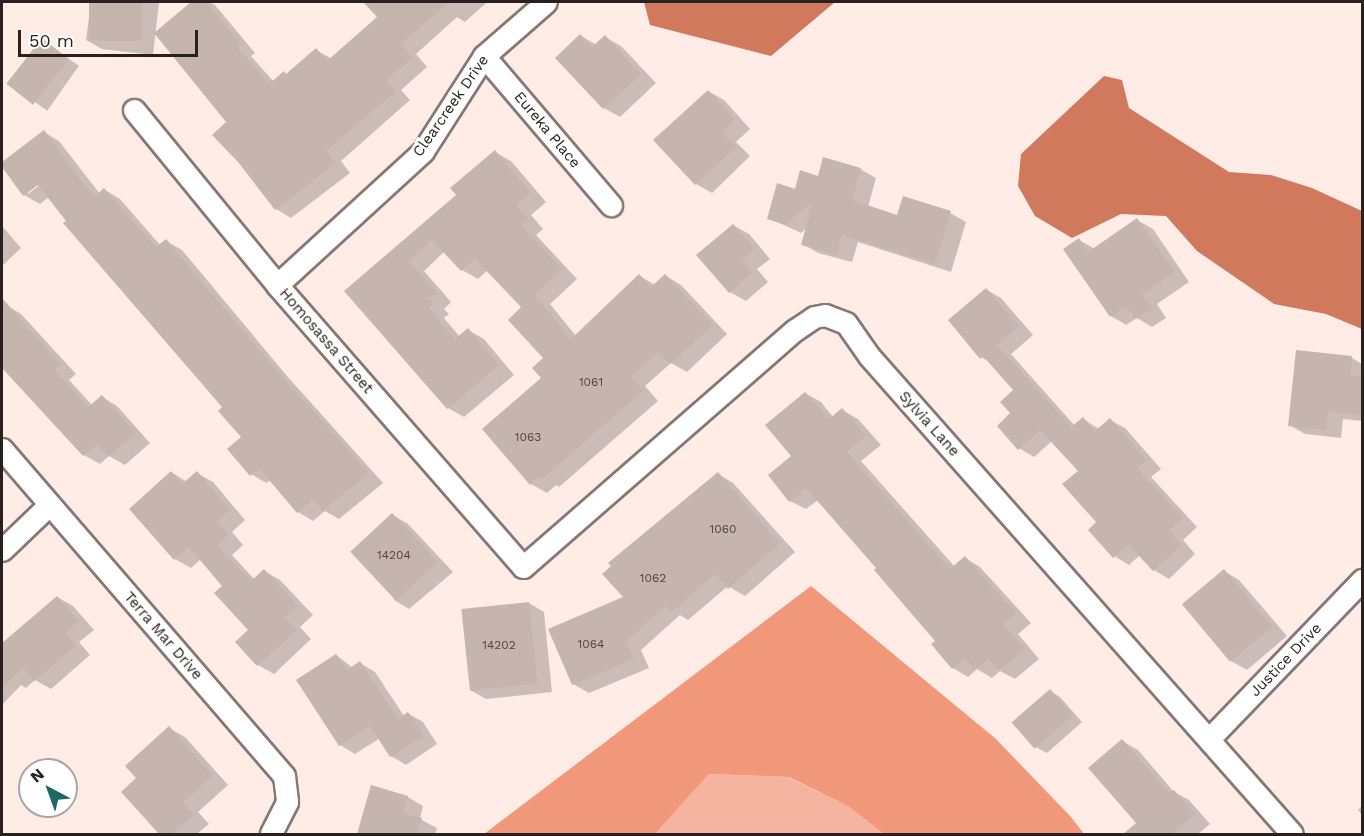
<!DOCTYPE html>
<style>
body{margin:0}
#map{position:relative;width:1364px;height:836px;overflow:hidden;background:#ffece6;font-family:"Work Sans",sans-serif}
div>[style]{position:absolute}
.green>*{inset:0;background:#f5b49f}
.forest>*{inset:0;background:#f1977a}
.water>*{inset:0;background:#d0795d}
.shadow>*{inset:0;background:#0003;transform-origin:0 0}
.building>*{inset:0;background:#c6b5af;transform-origin:0 0}
.roads{filter:drop-shadow(2px 0 #877772) drop-shadow(-2px 0 #877772) drop-shadow(0 2px #877772) drop-shadow(0 -2px #877772)}
.minor>*{height:21px;margin:-10.5px;padding:0 10.5px;transform-origin:10.5px;border-radius:10.5px;background:#fff}
span{translate:-50% -50%;white-space:nowrap;text-align:center;line-height:1.15;-webkit-text-stroke:6px #fff;paint-order:stroke}
.number-label{font-size:12px;color:#504643}
.number-label span{-webkit-text-stroke-width:0}
.street-label{font-size:15px;color:#28211f}
.frame{position:absolute;inset:0;border:3px solid #28211f;pointer-events:none}
.north{position:absolute;left:18px;top:758px;width:60px;height:60px;box-sizing:border-box;background:#fff;border:2px solid #a9a6a5;border-radius:50%;rotate:319deg;font-size:16px;font-weight:700;line-height:24px;text-align:center;color:#28211f}
.north::after{content:'';display:block;margin:auto;width:21px;height:27px;background:#1e6965;clip-path:polygon(50% 0,100% 100%,50% 72%,0 100%)}
.scale{position:absolute;left:18px;top:30px;width:180px;height:27px;box-sizing:border-box;border:3px solid #28211f;border-top:0;padding-left:8px;font-size:18px;line-height:21px;white-space:nowrap;color:#28211f;-webkit-text-stroke:4px #fff;paint-order:stroke}
</style>
<div id="map">
<div class="green">
<div style="clip-path:polygon(709px 774px,788px 777px,848px 806px,884px 834px,655px 834px)"></div>
</div>
<div class="forest">
<div style="clip-path:polygon(811px 586px,996px 739px,1071px 817px,1084px 834px,884px 834px,848px 806px,789px 777px,709px 774px,655px 834px,484px 834px)"></div>
</div>
<div class="water">
<div style="clip-path:polygon(644px 2px,835px 2px,771px 56px,650px 25px)"></div>
<div style="clip-path:polygon(1104px 76px,1122px 80px,1129px 108px,1229px 172px,1271px 175px,1312px 188px,1362px 211px,1362px 329px,1326px 314px,1274px 304px,1197px 251px,1166px 216px,1121px 214px,1072px 238px,1035px 216px,1018px 186px,1021px 154px)"></div>
</div>
<div class="shadow">
<div style="clip-path:polygon(91px 2px,159px 2px,153px 55px,102px 49px,86px 40px)"></div>
<div style="clip-path:polygon(193px 2px,209px 2px,215px 5px,255px 53px,251px 56px,274px 82px,284px 73px,287px 75px,316px 50px,332px 59px,379px 17px,368px 5px,372px 2px,487px 2px,465px 22px,457px 17px,416px 54px,427px 67px,401px 90px,410px 100px,341px 161px,350px 173px,291px 218px,276px 209px,228px 122px,156px 33px)"></div>
<div style="clip-path:polygon(581px 36px,597px 45px,605px 37px,621px 46px,656px 83px,620px 117px,604px 108px,557px 58px)"></div>
<div style="left:42px;top:40px;width:45px;height:55px;rotate:35deg"></div>
<div style="clip-path:polygon(708px 91px,724px 100px,750px 129px,736px 142px,750px 156px,712px 193px,696px 184px)"></div>
<div style="clip-path:polygon(evenodd,44px 132px,59px 141px,100px 194px,105px 190px,120px 199px,160px 245px,166px 241px,182px 250px,287px 376px,383px 483px,339px 519px,325px 511px,313px 521px,298px 512px,271px 480px,266px 483px,251px 474px,243px 438px,225px 407px,49px 197px,40px 204px,24px 195px,2px 165px,44px 132px,43px 179px,45px 181px,28px 194px,28px 190px,43px 179px)"></div>
<div style="clip-path:polygon(495px 152px,511px 161px,546px 202px,531px 215px,543px 229px,536px 235px,577px 279px,550px 304px,576px 336px,640px 276px,655px 285px,666px 276px,681px 285px,727px 334px,687px 372px,671px 363px,645px 386px,658px 401px,559px 487px,556px 485px,547px 493px,531px 484px,545px 358px,523px 307px,488px 270px,478px 279px,462px 270px,445px 251px,424px 271px,451px 302px,444px 309px,449px 314px,444px 318px,460px 337px,468px 330px,484px 339px,514px 375px,464px 417px,448px 408px,347px 291px,458px 196px)"></div>
<div style="clip-path:polygon(860px 169px,876px 178px,868px 207px,898px 217px,950px 213px,966px 222px,951px 272px,858px 242px,852px 262px,818px 253px,803px 244px,807px 228px,801px 233px,769px 218px,796px 191px,819px 178px)"></div>
<div style="clip-path:polygon(1137px 220px,1153px 229px,1189px 282px,1157px 304px,1166px 318px,1152px 327px,1137px 318px,1126px 325px,1111px 316px,1079px 240px,1095px 249px)"></div>
<div style="clip-path:polygon(733px 225px,749px 234px,770px 259px,757px 269px,768px 282px,746px 301px,730px 292px)"></div>
<div style="clip-path:polygon(2px 226px,21px 248px,2px 266px)"></div>
<div style="clip-path:polygon(987px 290px,1001px 298px,1033px 335px,1011px 354px,1075px 426px,1083px 419px,1099px 429px,1110px 420px,1125px 428px,1161px 469px,1151px 477px,1197px 527px,1183px 540px,1195px 554px,1169px 579px,1154px 570px,1140px 555px,1129px 565px,1114px 556px,1098px 522px,1080px 471px,1052px 441px,1034px 457px,1019px 448px,1013px 414px,1015px 390px,991px 363px,981px 357px)"></div>
<div style="clip-path:polygon(6px 305px,21px 314px,76px 374px,69px 380px,92px 405px,102px 397px,117px 406px,150px 443px,125px 465px,109px 456px,100px 464px,84px 455px,2px 365px,2px 308px)"></div>
<div style="clip-path:polygon(1352px 358px,1362px 364px,1362px 421px,1343px 419px,1341px 438px,1305px 434px,1289px 425px)"></div>
<div style="clip-path:polygon(805px 393px,821px 402px,833px 417px,842px 410px,858px 419px,881px 445px,861px 461px,955px 567px,965px 558px,980px 567px,1031px 623px,1018px 634px,1039px 659px,1015px 679px,1000px 671px,992px 678px,977px 669px,968px 677px,953px 668px,937px 641px,879px 568px,818px 500px,806px 509px,790px 501px,793px 456px)"></div>
<div style="clip-path:polygon(171px 472px,187px 482px,197px 473px,213px 482px,245px 520px,232px 532px,243px 545px,232px 555px,255px 580px,264px 571px,280px 580px,313px 615px,300px 627px,311px 639px,274px 674px,258px 665px,250px 630px,224px 586px,201px 559px,191px 568px,175px 559px)"></div>
<div style="clip-path:polygon(718px 474px,733px 483px,795px 552px,745px 596px,728px 586px,688px 620px,680px 615px,641px 650px,649px 668px,589px 693px,573px 684px,625px 597px)"></div>
<div style="clip-path:polygon(393px 515px,408px 524px,453px 572px,409px 609px,394px 600px)"></div>
<div style="clip-path:polygon(1224px 571px,1239px 580px,1287px 636px,1247px 670px,1231px 661px)"></div>
<div style="clip-path:polygon(57px 597px,73px 606px,94px 630px,79px 642px,90px 655px,51px 689px,35px 680px,26px 688px,21px 685px,2px 705px,2px 645px)"></div>
<div style="clip-path:polygon(529px 603px,544px 612px,552px 692px,486px 699px,470px 690px)"></div>
<div style="clip-path:polygon(336px 655px,353px 668px,360px 663px,375px 672px,404px 716px,409px 714px,423px 722px,437px 744px,406px 765px,391px 756px,380px 738px,355px 754px,340px 745px)"></div>
<div style="clip-path:polygon(1050px 691px,1060px 697px,1082px 722px,1047px 753px,1036px 747px,1014px 723px)"></div>
<div style="clip-path:polygon(169px 728px,185px 737px,228px 785px,198px 812px,209px 824px,197px 834px,161px 834px,123px 792px,138px 778px)"></div>
<div style="clip-path:polygon(1122px 741px,1138px 750px,1174px 792px,1189px 800px,1210px 824px,1198px 834px,1125px 834px,1138px 823px)"></div>
<div style="clip-path:polygon(372px 787px,408px 797px,423px 806px,420px 819px,437px 828px,435px 834px,359px 834px)"></div>
<div style="clip-path:polygon(1362px 806px,1362px 815px,1358px 810px)"></div>
</div>
<div class="building">
<div style="left:89px;top:2px;width:53px;height:39px"></div>
<div style="clip-path:polygon(191px 2px,206px 2px,241px 43px,237px 47px,269px 84px,284px 71px,286px 74px,316px 48px,327px 61px,377px 17px,363px 2px,449px 2px,401px 44px,413px 58px,386px 80px,396px 91px,326px 151px,336px 163px,275px 210px,238px 162px,212px 135px,226px 122px,154px 33px)"></div>
<div style="clip-path:polygon(580px 34px,592px 47px,605px 35px,641px 74px,603px 109px,555px 58px)"></div>
<div style="left:42px;top:38px;width:34px;height:58px;rotate:38deg"></div>
<div style="clip-path:polygon(708px 90px,735px 119px,722px 132px,736px 147px,695px 185px,653px 140px)"></div>
<div style="clip-path:polygon(44px 130px,94px 197px,104px 188px,156px 247px,166px 239px,272px 365px,369px 473px,323px 511px,313px 500px,297px 513px,259px 468px,250px 476px,227px 449px,241px 437px,218px 411px,222px 407px,63px 223px,66px 221px,38px 185px,23px 196px,2px 167px,2px 162px)"></div>
<div style="clip-path:polygon(495px 150px,531px 193px,516px 205px,528px 219px,521px 225px,562px 269px,535px 295px,571px 339px,639px 274px,651px 287px,665px 274px,713px 325px,670px 364px,658px 352px,631px 377px,643px 391px,542px 479px,540px 476px,530px 485px,482px 429px,541px 378px,532px 368px,543px 358px,508px 320px,521px 307px,475px 259px,461px 271px,432px 240px,409px 261px,437px 293px,429px 299px,434px 304px,429px 308px,455px 339px,468px 328px,500px 365px,447px 409px,344px 291px,456px 195px,450px 188px)"></div>
<div style="clip-path:polygon(823px 157px,861px 168px,852px 200px,897px 215px,903px 196px,951px 211px,935px 264px,842px 235px,836px 255px,801px 245px,813px 201px,785px 225px,767px 219px,777px 183px,795px 189px,800px 170px,818px 176px)"></div>
<div style="clip-path:polygon(1137px 218px,1175px 272px,1142px 295px,1152px 308px,1136px 319px,1126px 306px,1110px 317px,1063px 249px,1079px 238px,1088px 252px)"></div>
<div style="clip-path:polygon(733px 224px,755px 249px,742px 260px,753px 272px,729px 293px,696px 255px)"></div>
<div style="clip-path:polygon(986px 288px,1019px 326px,997px 345px,1071px 427px,1083px 417px,1095px 431px,1110px 418px,1147px 460px,1137px 468px,1183px 518px,1169px 531px,1182px 545px,1153px 571px,1128px 544px,1113px 558px,1088px 530px,1096px 522px,1062px 484px,1078px 471px,1040px 430px,1018px 450px,997px 426px,1010px 413px,1000px 402px,1013px 390px,983px 356px,980px 359px,948px 320px)"></div>
<div style="clip-path:polygon(2px 298px,61px 365px,55px 370px,88px 407px,102px 395px,136px 433px,108px 457px,97px 444px,83px 456px,2px 368px)"></div>
<div style="clip-path:polygon(1296px 350px,1352px 356px,1351px 375px,1362px 377px,1362px 415px,1328px 411px,1325px 430px,1288px 426px)"></div>
<div style="clip-path:polygon(805px 392px,829px 419px,842px 408px,866px 435px,847px 452px,950px 569px,965px 556px,1016px 613px,1003px 624px,1025px 649px,999px 671px,988px 659px,975px 670px,965px 658px,952px 669px,931px 644px,935px 641px,874px 570px,876px 568px,806px 488px,789px 502px,768px 475px,791px 456px,765px 425px)"></div>
<div style="clip-path:polygon(171px 471px,182px 484px,197px 471px,230px 510px,217px 522px,229px 535px,217px 545px,251px 581px,264px 569px,298px 606px,285px 617px,297px 630px,257px 666px,235px 642px,248px 630px,214px 593px,222px 586px,189px 547px,174px 560px,129px 509px)"></div>
<div style="clip-path:polygon(718px 472px,780px 543px,728px 589px,715px 574px,672px 612px,666px 606px,626px 641px,634px 659px,572px 685px,548px 629px,623px 597px,602px 574px,611px 566px,608px 563px)"></div>
<div style="left:392px;top:513px;width:67px;height:57px;rotate:47deg"></div>
<div style="left:1224px;top:569px;width:75px;height:55px;rotate:50deg"></div>
<div style="clip-path:polygon(57px 596px,79px 621px,65px 633px,76px 645px,34px 681px,23px 668px,2px 687px,2px 643px)"></div>
<div style="left:529px;top:602px;width:82px;height:68px;rotate:84deg"></div>
<div style="clip-path:polygon(336px 654px,347px 670px,360px 661px,398px 719px,408px 712px,424px 736px,390px 757px,370px 726px,339px 746px,296px 680px)"></div>
<div style="left:1050px;top:689px;width:35px;height:51px;rotate:49deg"></div>
<div style="clip-path:polygon(169px 726px,213px 776px,183px 802px,194px 815px,172px 834px,159px 834px,121px 792px,136px 778px,125px 766px)"></div>
<div style="clip-path:polygon(1122px 739px,1169px 793px,1174px 790px,1195px 814px,1172px 834px,1123px 834px,1136px 823px,1088px 768px)"></div>
<div style="clip-path:polygon(371px 785px,408px 796px,403px 813px,422px 818px,417px 834px,357px 834px)"></div>
</div>
<div class="roads">
<div class="minor">
<div style="left:484px;top:56px;width:196px;rotate:49.6deg"></div>
<div style="left:134px;top:110px;width:226px;rotate:50.7deg"></div>
<div style="left:277px;top:285px;width:374px;rotate:48.9deg"></div>
<div style="left:523px;top:567px;width:361px;rotate:-41.1deg"></div>
<div style="left:795px;top:330px;width:23px;rotate:-34deg"></div>
<div style="left:814px;top:317px;width:11px;rotate:-10deg"></div>
<div style="left:825px;top:315px;width:22px;rotate:21deg"></div>
<div style="left:846px;top:323px;width:40px;rotate:55.1deg"></div>
<div style="left:869px;top:356px;width:638px;rotate:48.49deg"></div>
<div style="left:277px;top:285px;width:198px;rotate:-42.5deg"></div>
<div style="left:423px;top:151px;width:113px;rotate:-57.3deg"></div>
<div style="left:484px;top:56px;width:82px;rotate:-41.1deg"></div>
<div style="left:2px;top:449px;width:432px;rotate:49.2deg"></div>
<div style="left:284px;top:776px;width:26px;rotate:83deg"></div>
<div style="left:287px;top:802px;width:36px;rotate:117deg"></div>
<div style="left:2px;top:550px;width:65px;rotate:-43.8deg"></div>
<div style="left:1209px;top:739px;width:221px;rotate:-46.1deg"></div>
</div>
</div>
<div class="number-label">
<span style="left:591px;top:383px">1061</span>
<span style="left:528px;top:438px">1063</span>
<span style="left:723px;top:530px">1060</span>
<span style="left:394px;top:556px">14204</span>
<span style="left:653px;top:579px">1062</span>
<span style="left:591px;top:645px">1064</span>
<span style="left:499px;top:646px">14202</span>
</div>
<div class="street-label">
<span style="left:451px;top:106px;rotate:-55deg">Clearcreek Drive</span>
<span style="left:547px;top:130px;rotate:50deg">Eureka Place</span>
<span style="left:326px;top:341px;rotate:49deg">Homosassa Street</span>
<span style="left:929px;top:424px;rotate:48deg">Sylvia Lane</span>
<span style="left:163px;top:636px;rotate:49deg">Terra Mar Drive</span>
<span style="left:1286px;top:660px;rotate:-46deg">Justice Drive</span>
</div>
<div class="frame"></div>
<div class="north">N</div>
<div class="scale">50 m</div>
</div>
